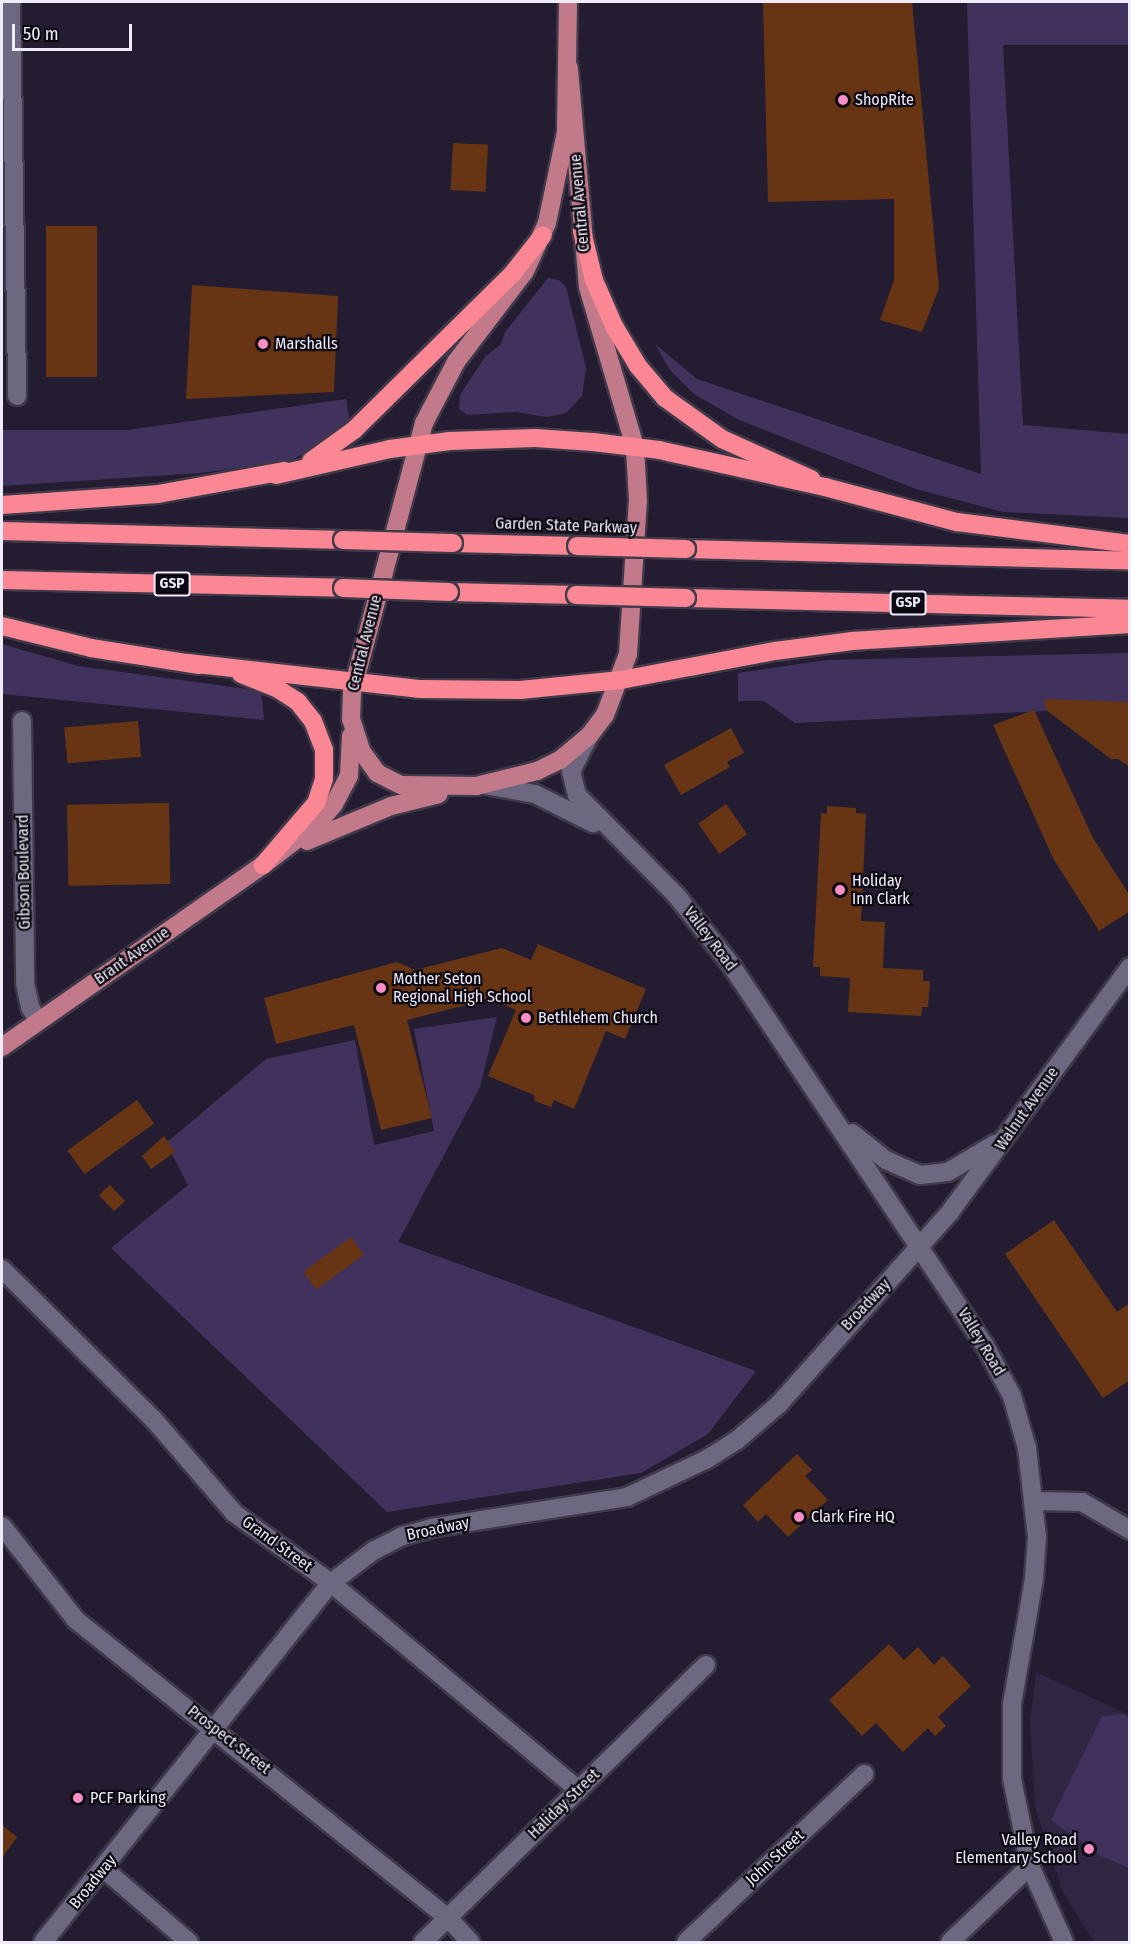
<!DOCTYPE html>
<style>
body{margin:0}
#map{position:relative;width:1131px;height:1944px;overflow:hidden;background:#241d32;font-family:"Fira Sans Condensed",sans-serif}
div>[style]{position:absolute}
.built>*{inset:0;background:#2f2641}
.green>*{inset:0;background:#40325d}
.building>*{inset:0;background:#673514;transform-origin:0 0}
.roads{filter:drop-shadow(2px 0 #3f394a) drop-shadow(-2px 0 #3f394a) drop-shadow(0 2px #3f394a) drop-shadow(0 -2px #3f394a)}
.minor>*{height:18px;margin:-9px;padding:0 9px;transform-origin:9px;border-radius:9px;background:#6e6780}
.major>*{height:18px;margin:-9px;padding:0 9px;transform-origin:9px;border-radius:9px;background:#c27a8b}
.highway>*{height:18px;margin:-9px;padding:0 9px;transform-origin:9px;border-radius:9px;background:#fa8793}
.bridges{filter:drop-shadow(2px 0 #3f394a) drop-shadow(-2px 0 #3f394a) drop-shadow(0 2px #3f394a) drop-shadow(0 -2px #3f394a)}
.highway-bridge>*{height:18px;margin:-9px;padding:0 9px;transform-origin:9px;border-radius:9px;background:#fa8793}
.dots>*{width:16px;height:16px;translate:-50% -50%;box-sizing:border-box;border:3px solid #0c0912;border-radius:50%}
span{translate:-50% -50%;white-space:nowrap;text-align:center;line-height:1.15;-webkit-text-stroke:4.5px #0c0912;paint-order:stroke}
.shield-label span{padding:2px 4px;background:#0c0912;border:2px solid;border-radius:4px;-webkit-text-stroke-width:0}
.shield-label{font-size:15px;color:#efebf9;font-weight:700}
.poi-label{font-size:16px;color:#efebf9}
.left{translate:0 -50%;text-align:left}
.right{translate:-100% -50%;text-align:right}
.street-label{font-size:16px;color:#efebf9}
.frame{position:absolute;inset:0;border:3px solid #efebf9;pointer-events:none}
.scale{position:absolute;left:12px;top:24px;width:120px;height:27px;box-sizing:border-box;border:3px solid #efebf9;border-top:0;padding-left:8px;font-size:18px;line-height:21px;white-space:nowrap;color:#efebf9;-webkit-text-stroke:4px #0c0912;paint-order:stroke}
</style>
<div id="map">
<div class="built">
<div style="clip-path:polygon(1036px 1672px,1129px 1715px,1129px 1942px,1094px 1942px,1063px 1892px,1035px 1807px,1030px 1722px)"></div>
</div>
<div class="green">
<div style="clip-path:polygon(967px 2px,1129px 2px,1129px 45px,1003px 45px,1023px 425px,1129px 434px,1129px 518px,1003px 512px,916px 489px,739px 420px,694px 394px,670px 370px,655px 344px,697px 379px,981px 474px)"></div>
<div style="clip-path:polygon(548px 278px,559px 280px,566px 287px,586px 368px,582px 396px,566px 413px,547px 417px,515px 412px,467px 415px,459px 409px,460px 395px,485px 357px,501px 344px,505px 332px)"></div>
<div style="clip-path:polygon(346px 399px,350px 423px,291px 461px,200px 473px,2px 486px,2px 430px,128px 430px)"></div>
<div style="clip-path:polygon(2px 644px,78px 666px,261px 691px,264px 720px,2px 694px)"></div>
<div style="clip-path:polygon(1129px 653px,1129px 707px,795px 723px,764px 701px,738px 701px,738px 673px,826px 660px)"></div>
<div style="clip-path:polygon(497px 1017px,480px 1087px,398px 1242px,756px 1371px,708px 1434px,641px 1473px,387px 1512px,111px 1248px,188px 1185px,166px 1143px,266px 1059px,355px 1040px,374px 1145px,434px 1131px,414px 1029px)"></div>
<div style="clip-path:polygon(1123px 1714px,1130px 1718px,1129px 1868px,1101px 1856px,1051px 1820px,1102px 1716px)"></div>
</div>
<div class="building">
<div style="clip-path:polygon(763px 2px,912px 2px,939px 288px,922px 332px,880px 320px,894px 280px,894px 199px,768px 202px)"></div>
<div style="left:453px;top:143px;width:35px;height:47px;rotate:3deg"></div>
<div style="left:46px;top:226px;width:51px;height:151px"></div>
<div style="clip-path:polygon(192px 285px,338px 296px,334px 392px,186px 399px)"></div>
<div style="clip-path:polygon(1045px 699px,1130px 702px,1130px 767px,1118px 759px,1111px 759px,1046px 710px)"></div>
<div style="clip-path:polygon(1034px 710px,1093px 838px,1130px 896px,1130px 911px,1099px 931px,1053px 858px,993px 725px)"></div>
<div style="left:138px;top:721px;width:36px;height:74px;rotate:85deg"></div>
<div style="clip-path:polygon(731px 728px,744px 753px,727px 762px,730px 767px,681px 795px,664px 765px)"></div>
<div style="left:169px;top:803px;width:81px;height:102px;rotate:89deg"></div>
<div style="left:726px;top:804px;width:37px;height:34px;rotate:55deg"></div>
<div style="clip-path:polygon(827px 806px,856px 808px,856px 813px,866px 814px,861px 921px,885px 922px,883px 968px,923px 970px,923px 981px,930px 981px,928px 1007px,922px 1007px,921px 1016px,848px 1012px,850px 978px,820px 976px,820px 967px,813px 967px,821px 813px,827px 814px)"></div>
<div style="clip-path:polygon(538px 944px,646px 989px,625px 1039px,606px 1031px,574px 1109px,554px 1100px,551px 1107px,535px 1101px,534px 1095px,488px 1076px,516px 1010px,490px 999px,407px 1020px,432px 1118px,381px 1130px,354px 1025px,276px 1044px,264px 998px,397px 962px,415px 970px,502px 948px,531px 960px)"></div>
<div style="left:137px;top:1100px;width:29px;height:86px;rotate:54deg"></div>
<div style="clip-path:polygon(164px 1136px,175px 1152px,151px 1169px,142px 1156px)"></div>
<div style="left:110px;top:1185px;width:22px;height:15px;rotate:47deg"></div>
<div style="clip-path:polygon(1054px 1220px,1117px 1312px,1130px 1303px,1130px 1380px,1103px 1398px,1005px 1254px)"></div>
<div style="left:351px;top:1237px;width:22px;height:59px;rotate:54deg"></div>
<div style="clip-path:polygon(797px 1454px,812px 1470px,805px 1476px,828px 1500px,788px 1537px,766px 1514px,758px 1522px,743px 1505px)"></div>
<div style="clip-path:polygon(889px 1644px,904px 1660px,918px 1647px,934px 1665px,943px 1656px,971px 1686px,938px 1717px,946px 1726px,935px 1736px,928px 1728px,903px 1752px,876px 1723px,862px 1736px,829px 1700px)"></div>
<div style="clip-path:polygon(2px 1825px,17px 1837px,2px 1858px)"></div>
</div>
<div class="roads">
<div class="minor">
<div style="left:11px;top:2px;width:394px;rotate:89.1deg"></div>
<div style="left:22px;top:721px;width:262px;rotate:89.3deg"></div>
<div style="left:25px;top:983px;width:25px;rotate:78deg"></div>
<div style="left:30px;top:1007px;width:16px;rotate:60deg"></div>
<div style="left:587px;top:740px;width:35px;rotate:117deg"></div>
<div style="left:571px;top:771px;width:25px;rotate:76deg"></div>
<div style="left:577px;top:795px;width:141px;rotate:45.3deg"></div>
<div style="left:676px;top:895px;width:89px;rotate:51.8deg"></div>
<div style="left:731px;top:965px;width:456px;rotate:56.3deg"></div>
<div style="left:984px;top:1344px;width:59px;rotate:61.7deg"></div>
<div style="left:1012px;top:1396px;width:54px;rotate:73.9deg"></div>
<div style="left:1027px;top:1448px;width:90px;rotate:83.6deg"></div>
<div style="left:1037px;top:1537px;width:42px;rotate:94.1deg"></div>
<div style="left:1034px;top:1579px;width:127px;rotate:100deg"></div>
<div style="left:1012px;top:1704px;width:75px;rotate:90deg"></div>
<div style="left:1012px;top:1779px;width:89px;rotate:78.3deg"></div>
<div style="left:1030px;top:1866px;width:83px;rotate:65.9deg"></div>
<div style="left:485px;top:785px;width:51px;rotate:10.2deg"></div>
<div style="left:535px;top:794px;width:65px;rotate:26.6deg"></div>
<div style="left:852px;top:1133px;width:43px;rotate:38.5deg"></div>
<div style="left:886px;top:1160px;width:37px;rotate:24deg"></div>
<div style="left:920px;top:1175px;width:28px;rotate:-6deg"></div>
<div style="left:948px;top:1172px;width:55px;rotate:-30.8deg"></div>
<div style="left:2px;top:1269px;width:216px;rotate:44.8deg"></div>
<div style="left:155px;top:1421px;width:121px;rotate:49.3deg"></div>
<div style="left:234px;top:1513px;width:120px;rotate:35.8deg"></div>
<div style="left:331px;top:1583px;width:323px;rotate:39.9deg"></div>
<div style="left:1035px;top:1501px;width:47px;rotate:1.2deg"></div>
<div style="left:1082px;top:1502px;width:56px;rotate:30.3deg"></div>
<div style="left:2px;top:1526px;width:120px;rotate:51.8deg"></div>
<div style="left:76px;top:1620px;width:477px;rotate:38.7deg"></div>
<div style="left:448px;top:1918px;width:33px;rotate:47deg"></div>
<div style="left:104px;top:1869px;width:112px;rotate:40.7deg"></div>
<div style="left:43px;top:1942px;width:460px;rotate:-51.3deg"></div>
<div style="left:331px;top:1583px;width:53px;rotate:-37.3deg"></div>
<div style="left:373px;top:1551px;width:33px;rotate:-27deg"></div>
<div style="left:402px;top:1536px;width:30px;rotate:-15deg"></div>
<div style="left:431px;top:1528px;width:198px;rotate:-9deg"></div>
<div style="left:627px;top:1497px;width:89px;rotate:-25.4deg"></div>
<div style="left:707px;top:1459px;width:34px;rotate:-32deg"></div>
<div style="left:736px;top:1441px;width:57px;rotate:-40.7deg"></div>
<div style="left:779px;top:1404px;width:257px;rotate:-48.3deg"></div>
<div style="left:950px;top:1212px;width:304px;rotate:-53.7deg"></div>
<div style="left:423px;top:1942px;width:396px;rotate:-44.4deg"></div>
<div style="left:686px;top:1942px;width:245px;rotate:-43.3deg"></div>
<div style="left:950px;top:1942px;width:110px;rotate:-43.5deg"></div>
</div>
<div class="major">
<div style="left:568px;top:2px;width:130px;rotate:90.9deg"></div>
<div style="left:566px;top:132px;width:93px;rotate:101.8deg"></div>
<div style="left:547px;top:223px;width:53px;rotate:114.6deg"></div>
<div style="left:525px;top:271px;width:114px;rotate:127.2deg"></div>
<div style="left:456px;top:362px;width:69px;rotate:117.7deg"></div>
<div style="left:424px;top:423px;width:278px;rotate:105deg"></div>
<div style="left:352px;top:692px;width:27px;rotate:92deg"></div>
<div style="left:351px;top:719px;width:35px;rotate:72deg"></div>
<div style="left:362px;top:752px;width:26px;rotate:54deg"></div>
<div style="left:377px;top:773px;width:27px;rotate:27deg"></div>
<div style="left:401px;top:785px;width:75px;rotate:0.8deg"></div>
<div style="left:476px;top:786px;width:63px;rotate:-13.8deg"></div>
<div style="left:537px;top:771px;width:25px;rotate:-26deg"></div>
<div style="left:560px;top:760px;width:38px;rotate:-40deg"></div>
<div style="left:589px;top:736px;width:26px;rotate:-53deg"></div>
<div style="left:605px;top:715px;width:65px;rotate:-69.3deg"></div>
<div style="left:628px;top:654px;width:153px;rotate:-86.3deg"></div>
<div style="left:638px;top:501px;width:54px;rotate:-93.2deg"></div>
<div style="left:635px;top:447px;width:167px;rotate:-106.4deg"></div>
<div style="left:588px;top:287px;width:220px;rotate:-95deg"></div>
<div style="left:307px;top:841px;width:91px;rotate:-22.6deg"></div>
<div style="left:391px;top:806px;width:49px;rotate:-14deg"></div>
<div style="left:2px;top:1047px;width:318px;rotate:-34.9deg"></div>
<div style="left:263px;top:865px;width:71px;rotate:-37.5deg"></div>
<div style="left:319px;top:822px;width:23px;rotate:-50deg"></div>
<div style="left:334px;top:804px;width:32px;rotate:-62deg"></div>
<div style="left:349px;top:776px;width:40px;rotate:-87.1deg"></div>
</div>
<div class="highway">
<div style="left:582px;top:231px;width:50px;rotate:76.2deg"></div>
<div style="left:594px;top:280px;width:50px;rotate:66.5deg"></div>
<div style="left:614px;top:326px;width:47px;rotate:59deg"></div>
<div style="left:638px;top:366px;width:42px;rotate:49.8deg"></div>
<div style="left:665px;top:398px;width:70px;rotate:35.7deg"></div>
<div style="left:722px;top:439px;width:98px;rotate:24.2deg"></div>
<div style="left:311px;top:461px;width:53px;rotate:-35.8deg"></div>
<div style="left:354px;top:430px;width:223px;rotate:-44.6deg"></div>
<div style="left:513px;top:273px;width:48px;rotate:-51.7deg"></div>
<div style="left:276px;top:475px;width:117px;rotate:-12.8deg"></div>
<div style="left:390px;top:449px;width:60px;rotate:-7.7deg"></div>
<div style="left:449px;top:441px;width:86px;rotate:-2deg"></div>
<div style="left:535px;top:438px;width:58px;rotate:3.9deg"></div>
<div style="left:593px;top:442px;width:66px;rotate:6.9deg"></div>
<div style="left:659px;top:450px;width:170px;rotate:12.6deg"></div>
<div style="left:825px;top:487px;width:137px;rotate:14.9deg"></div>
<div style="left:957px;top:522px;width:174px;rotate:7.2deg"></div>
<div style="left:2px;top:505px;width:156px;rotate:-4deg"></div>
<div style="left:158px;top:494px;width:129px;rotate:-10.3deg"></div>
<div style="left:2px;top:531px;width:341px;rotate:1.5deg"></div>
<div style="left:453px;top:543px;width:124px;rotate:1.4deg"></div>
<div style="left:686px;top:549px;width:444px;rotate:1.5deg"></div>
<div style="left:2px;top:580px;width:341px;rotate:1.3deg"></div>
<div style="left:449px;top:592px;width:127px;rotate:1.4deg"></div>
<div style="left:686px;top:598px;width:444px;rotate:1.4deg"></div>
<div style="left:2px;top:626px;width:92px;rotate:13.9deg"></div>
<div style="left:91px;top:648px;width:110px;rotate:8.9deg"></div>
<div style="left:188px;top:663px;width:232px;rotate:6.4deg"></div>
<div style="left:419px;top:689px;width:101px;rotate:0.6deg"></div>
<div style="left:520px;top:690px;width:101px;rotate:-5.7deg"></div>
<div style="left:621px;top:680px;width:157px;rotate:-10.7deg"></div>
<div style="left:775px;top:651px;width:78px;rotate:-7.4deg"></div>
<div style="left:852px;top:641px;width:279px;rotate:-3.5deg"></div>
<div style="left:241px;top:674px;width:40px;rotate:22deg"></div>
<div style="left:278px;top:689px;width:24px;rotate:33deg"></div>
<div style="left:298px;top:702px;width:24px;rotate:52deg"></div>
<div style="left:313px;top:721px;width:31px;rotate:69deg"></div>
<div style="left:324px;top:750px;width:29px;rotate:90deg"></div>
<div style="left:324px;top:779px;width:25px;rotate:108deg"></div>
<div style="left:316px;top:803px;width:82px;rotate:130.5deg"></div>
</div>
</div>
<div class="bridges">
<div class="highway-bridge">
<div style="left:343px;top:540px;width:110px;rotate:1.6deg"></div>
<div style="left:577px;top:546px;width:109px;rotate:1.6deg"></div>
<div style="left:343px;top:588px;width:106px;rotate:2.2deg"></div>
<div style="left:576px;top:595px;width:110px;rotate:1.6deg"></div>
</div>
</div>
<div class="dots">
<div style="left:843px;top:100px;background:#fb8fc5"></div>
<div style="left:263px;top:344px;background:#fb8fc5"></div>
<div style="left:840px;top:890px;background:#fb8fc5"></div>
<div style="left:381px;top:988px;background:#fb8fc5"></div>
<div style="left:526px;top:1018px;background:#fb8fc5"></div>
<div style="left:799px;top:1517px;background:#fb8fc5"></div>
<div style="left:78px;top:1798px;background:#fb8fc5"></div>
<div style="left:1089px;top:1849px;background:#fb8fc5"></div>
</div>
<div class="shield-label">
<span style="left:172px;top:584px">GSP</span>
<span style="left:908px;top:603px">GSP</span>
</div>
<div class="poi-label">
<span class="left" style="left:855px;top:100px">ShopRite</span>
<span class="left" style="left:275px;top:344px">Marshalls</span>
<span class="left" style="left:852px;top:890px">Holiday<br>Inn Clark</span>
<span class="left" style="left:393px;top:988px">Mother Seton<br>Regional High School</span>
<span class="left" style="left:538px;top:1018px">Bethlehem Church</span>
<span class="left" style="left:811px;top:1517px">Clark Fire HQ</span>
<span class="left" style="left:90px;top:1798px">PCF Parking</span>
<span class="right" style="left:1077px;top:1849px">Valley Road<br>Elementary School</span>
</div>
<div class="street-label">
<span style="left:580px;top:203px;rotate:-95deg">Central Avenue</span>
<span style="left:566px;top:526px;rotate:2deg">Garden State Parkway</span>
<span style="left:365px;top:643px;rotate:-76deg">Central Avenue</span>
<span style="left:24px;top:872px;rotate:-91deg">Gibson Boulevard</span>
<span style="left:710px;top:939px;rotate:53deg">Valley Road</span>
<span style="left:132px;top:956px;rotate:-35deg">Brant Avenue</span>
<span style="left:1027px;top:1109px;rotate:-55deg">Walnut Avenue</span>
<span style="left:866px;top:1305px;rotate:-47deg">Broadway</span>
<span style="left:981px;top:1342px;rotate:59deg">Valley Road</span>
<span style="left:438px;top:1529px;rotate:-12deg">Broadway</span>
<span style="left:277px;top:1544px;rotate:36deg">Grand Street</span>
<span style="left:229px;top:1740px;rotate:38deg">Prospect Street</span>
<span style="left:564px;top:1804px;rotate:-44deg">Haliday Street</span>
<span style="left:775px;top:1858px;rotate:-43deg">John Street</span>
<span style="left:93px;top:1882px;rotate:-51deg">Broadway</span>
</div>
<div class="frame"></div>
<div class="scale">50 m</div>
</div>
